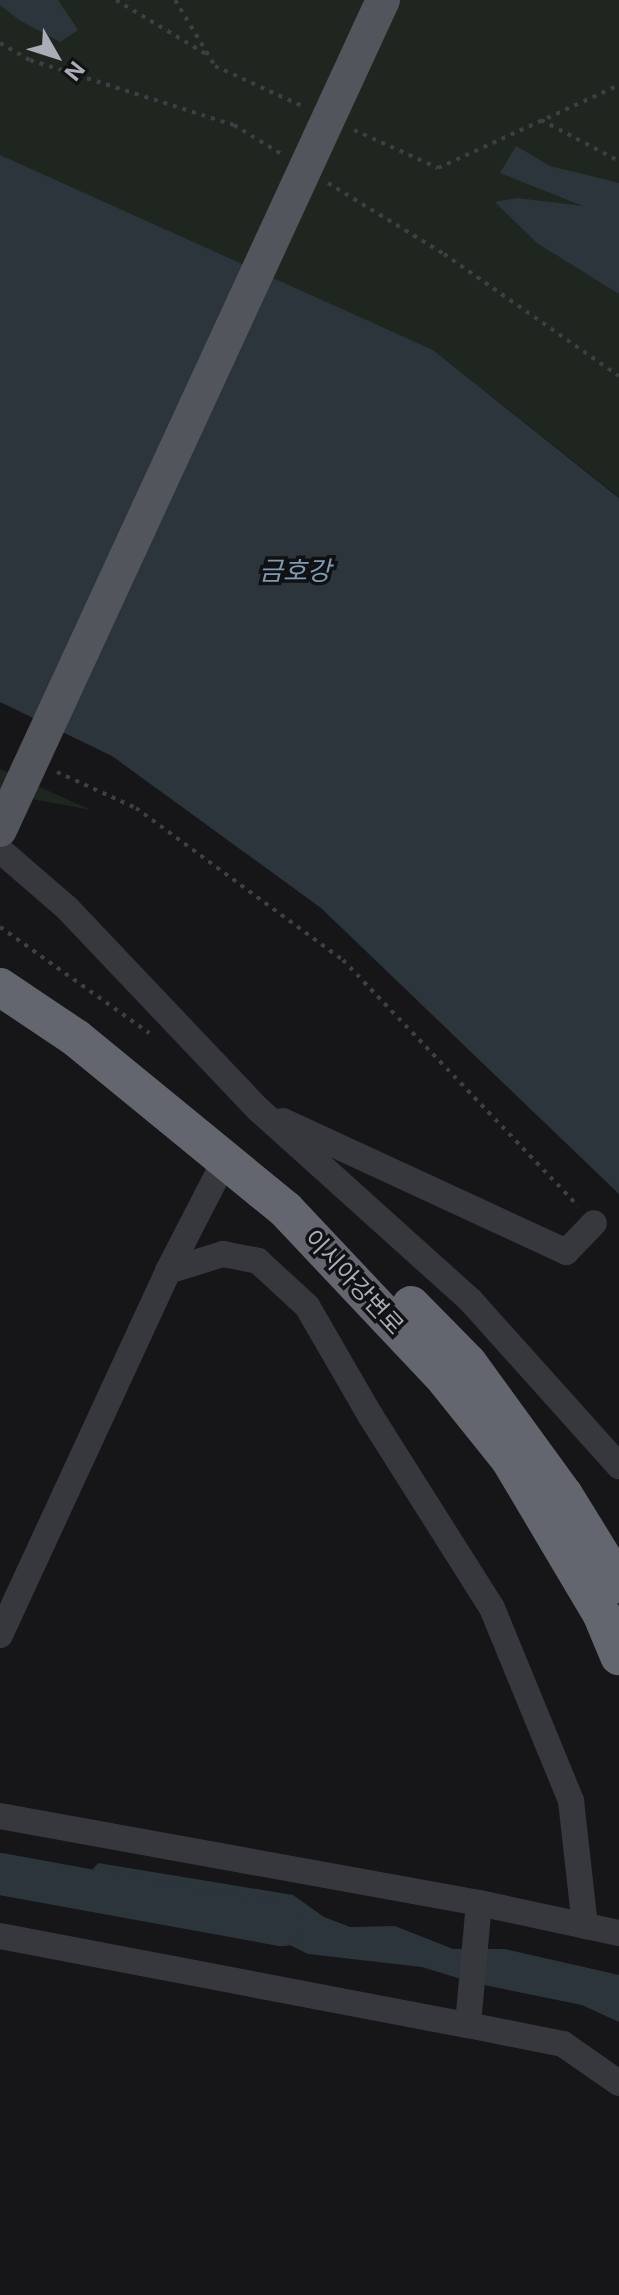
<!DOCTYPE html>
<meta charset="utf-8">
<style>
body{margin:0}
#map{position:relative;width:619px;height:2295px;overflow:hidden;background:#161618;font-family:Inter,"Noto Sans KR",sans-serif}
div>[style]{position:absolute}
.green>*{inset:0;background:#1e261f}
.water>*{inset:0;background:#2c353c}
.river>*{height:42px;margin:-21px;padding:0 21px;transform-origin:21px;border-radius:21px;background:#2c353c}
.path>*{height:4px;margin-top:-2px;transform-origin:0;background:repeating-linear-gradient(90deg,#3d3f44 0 4px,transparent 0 10px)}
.minor>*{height:26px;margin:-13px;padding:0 13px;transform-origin:13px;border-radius:13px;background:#37383d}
.highway>*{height:38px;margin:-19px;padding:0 19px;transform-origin:19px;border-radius:19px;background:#63666e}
.major-bridge>*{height:34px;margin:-17px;padding:0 17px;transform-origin:17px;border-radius:17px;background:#53555c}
span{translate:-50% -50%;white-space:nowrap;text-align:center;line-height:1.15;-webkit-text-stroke:7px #111113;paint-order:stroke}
.street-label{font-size:24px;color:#a8adb8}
.water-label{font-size:26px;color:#7f9bb3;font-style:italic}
.north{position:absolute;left:16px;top:16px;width:80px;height:80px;-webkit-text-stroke:6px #111113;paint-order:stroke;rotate:129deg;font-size:22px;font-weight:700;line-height:32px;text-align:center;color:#a8adb8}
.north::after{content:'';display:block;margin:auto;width:28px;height:36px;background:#a8adb8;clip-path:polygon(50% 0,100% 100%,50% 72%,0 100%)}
</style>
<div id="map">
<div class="green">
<div style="clip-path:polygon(0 0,619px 0,619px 497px,433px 350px,0 178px)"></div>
<div style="clip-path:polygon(0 769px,91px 810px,0 793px)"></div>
</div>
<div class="water">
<div style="clip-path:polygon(0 0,58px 0,78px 30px,60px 42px,19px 20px,0 5px)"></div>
<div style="clip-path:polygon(516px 146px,550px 166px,619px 183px,619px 294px,537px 243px,495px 202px,517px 198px,583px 206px,500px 173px)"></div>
<div style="clip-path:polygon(0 155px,433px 350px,619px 498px,619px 1194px,321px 908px,112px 756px,0 702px)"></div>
<div style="clip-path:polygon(98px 1863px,293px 1895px,324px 1917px,350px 1927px,395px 1926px,453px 1949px,505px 1949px,619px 1975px,619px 2022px,582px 2005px,474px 1983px,422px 1967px,308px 1954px,228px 1915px,84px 1880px)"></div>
</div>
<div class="river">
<div style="left:0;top:1874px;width:287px;rotate:10.3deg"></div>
</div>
<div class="path">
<div style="left:116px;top:0;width:105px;rotate:31deg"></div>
<div style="left:175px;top:0;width:77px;rotate:58.8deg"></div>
<div style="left:215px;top:66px;width:96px;rotate:24.7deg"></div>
<div style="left:0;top:43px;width:34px;rotate:30deg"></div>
<div style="left:30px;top:60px;width:214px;rotate:17.7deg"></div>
<div style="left:234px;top:125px;width:57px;rotate:31.5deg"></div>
<div style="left:541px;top:120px;width:88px;rotate:27.7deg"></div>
<div style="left:354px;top:130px;width:92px;rotate:24.3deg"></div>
<div style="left:438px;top:168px;width:199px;rotate:-24.6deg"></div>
<div style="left:328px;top:183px;width:136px;rotate:31.5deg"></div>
<div style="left:444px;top:254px;width:213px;rotate:34.9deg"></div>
<div style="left:57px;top:772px;width:87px;rotate:24.5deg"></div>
<div style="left:136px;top:808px;width:257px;rotate:36.3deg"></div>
<div style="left:343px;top:960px;width:340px;rotate:46.3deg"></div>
<div style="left:0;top:927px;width:183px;rotate:35.4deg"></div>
</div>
<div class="minor">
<div style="left:0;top:850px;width:89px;rotate:40.9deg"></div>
<div style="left:67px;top:908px;width:279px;rotate:46.5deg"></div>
<div style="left:259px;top:1110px;width:285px;rotate:42deg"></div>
<div style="left:471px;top:1301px;width:222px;rotate:48.1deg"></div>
<div style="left:283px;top:1121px;width:312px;rotate:24.8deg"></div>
<div style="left:566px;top:1252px;width:40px;rotate:-46deg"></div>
<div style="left:168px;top:1271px;width:125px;rotate:-62.8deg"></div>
<div style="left:0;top:1635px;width:401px;rotate:-65.2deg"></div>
<div style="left:168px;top:1271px;width:58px;rotate:-17.2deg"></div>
<div style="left:223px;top:1254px;width:36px;rotate:11deg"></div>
<div style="left:258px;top:1261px;width:67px;rotate:42.6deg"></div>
<div style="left:307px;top:1306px;width:126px;rotate:60deg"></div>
<div style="left:370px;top:1415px;width:228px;rotate:57.7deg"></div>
<div style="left:492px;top:1608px;width:209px;rotate:67.7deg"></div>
<div style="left:571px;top:1801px;width:126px;rotate:83.6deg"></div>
<div style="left:0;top:1816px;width:487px;rotate:10.3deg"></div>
<div style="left:479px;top:1903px;width:122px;rotate:95.2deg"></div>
<div style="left:468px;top:2025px;width:97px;rotate:11.3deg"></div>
<div style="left:563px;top:2044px;width:68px;rotate:34.9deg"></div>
<div style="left:479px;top:1903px;width:143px;rotate:12.1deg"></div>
<div style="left:0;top:1936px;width:476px;rotate:10.8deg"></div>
</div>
<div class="highway">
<div style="left:0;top:987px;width:92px;rotate:33.9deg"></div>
<div style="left:76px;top:1038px;width:271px;rotate:39.3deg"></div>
<div style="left:286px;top:1210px;width:233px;rotate:46.7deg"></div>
<div style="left:446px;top:1380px;width:102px;rotate:51.3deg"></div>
<div style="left:510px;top:1460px;width:178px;rotate:59.3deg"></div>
<div style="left:601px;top:1613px;width:47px;rotate:67.3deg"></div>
<div style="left:411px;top:1305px;width:81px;rotate:45.5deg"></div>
<div style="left:468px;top:1363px;width:163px;rotate:54deg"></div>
<div style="left:564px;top:1495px;width:105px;rotate:58.3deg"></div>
</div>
<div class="major-bridge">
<div style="left:0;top:830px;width:914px;rotate:-65.23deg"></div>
</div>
<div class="street-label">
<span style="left:354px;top:1282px;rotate:47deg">이시아강변로</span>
</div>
<div class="water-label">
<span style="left:295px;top:571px">금호강</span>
</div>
<div class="north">N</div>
</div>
